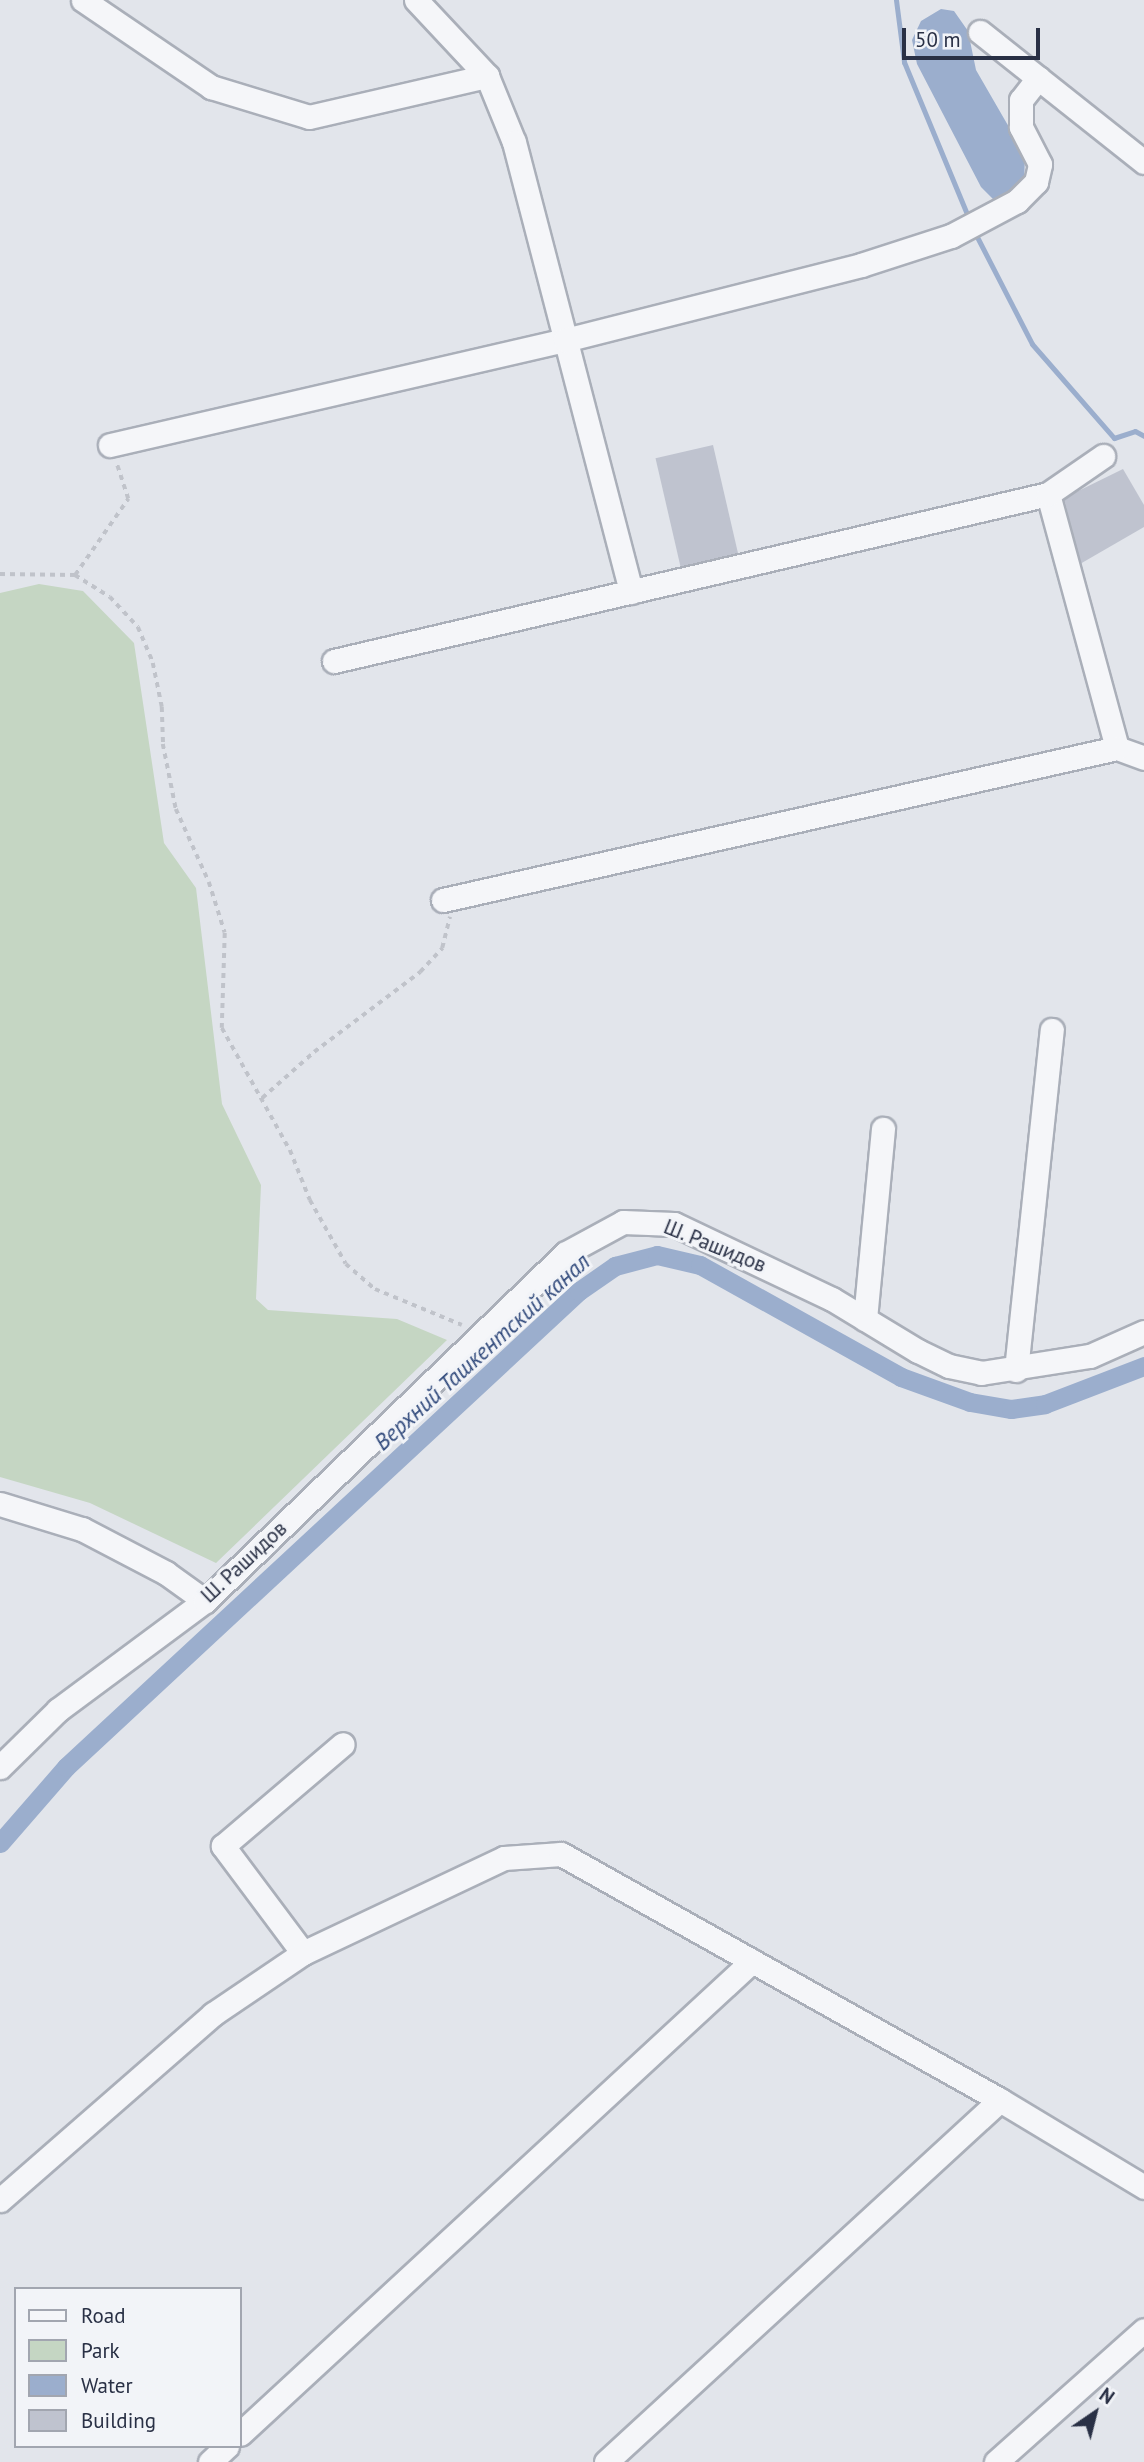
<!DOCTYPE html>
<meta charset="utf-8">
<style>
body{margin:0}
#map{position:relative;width:1144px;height:2462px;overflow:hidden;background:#e2e5eb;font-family:"PT Sans",sans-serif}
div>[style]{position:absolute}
.green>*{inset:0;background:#c5d6c3}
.water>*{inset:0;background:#9baecd}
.stream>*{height:5px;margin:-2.5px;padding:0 2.5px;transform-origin:2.5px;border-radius:2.5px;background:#9baecd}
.canal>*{height:19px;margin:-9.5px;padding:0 9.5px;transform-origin:9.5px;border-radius:9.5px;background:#9baecd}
.building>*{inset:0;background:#bfc3cf;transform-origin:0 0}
.path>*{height:3.5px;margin-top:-1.75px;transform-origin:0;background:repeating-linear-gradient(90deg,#c0c3ca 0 5px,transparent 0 10px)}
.roads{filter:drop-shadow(2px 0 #aaafb9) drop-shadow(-2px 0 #aaafb9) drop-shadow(0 2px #aaafb9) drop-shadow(0 -2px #aaafb9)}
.minor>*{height:23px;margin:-11.5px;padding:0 11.5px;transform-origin:11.5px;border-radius:11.5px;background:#f5f6f9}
span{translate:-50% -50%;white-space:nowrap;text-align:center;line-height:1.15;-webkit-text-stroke:6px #f2f4f8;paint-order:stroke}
.street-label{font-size:21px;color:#293045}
.water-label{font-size:23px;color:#30497b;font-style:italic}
.legend{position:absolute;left:14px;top:2287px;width:228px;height:161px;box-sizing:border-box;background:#f2f4f8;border:2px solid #a2a6b0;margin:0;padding:9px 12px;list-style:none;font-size:21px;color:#293045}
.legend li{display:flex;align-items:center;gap:14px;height:35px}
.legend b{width:35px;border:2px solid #a2a6b0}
.north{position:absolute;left:1060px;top:2378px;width:70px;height:70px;-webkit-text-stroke:5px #f2f4f8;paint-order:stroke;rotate:35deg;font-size:19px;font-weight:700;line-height:28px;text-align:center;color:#293045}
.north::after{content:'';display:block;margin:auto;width:24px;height:32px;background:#293045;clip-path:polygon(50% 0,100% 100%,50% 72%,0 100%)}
.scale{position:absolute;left:902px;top:28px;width:138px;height:32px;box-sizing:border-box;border:4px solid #293045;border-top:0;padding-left:9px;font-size:21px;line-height:24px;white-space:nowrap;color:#293045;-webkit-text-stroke:5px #f2f4f8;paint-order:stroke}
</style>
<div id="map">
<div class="green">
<div style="clip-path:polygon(39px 584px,83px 591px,134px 643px,164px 843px,196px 888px,222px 1104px,261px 1185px,256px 1299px,268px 1310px,397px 1319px,447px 1340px,216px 1563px,90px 1503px,0 1477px,0 593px)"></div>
</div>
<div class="water">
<div style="clip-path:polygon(941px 9px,954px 11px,968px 31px,976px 70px,1025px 155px,1024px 185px,995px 201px,981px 187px,917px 64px,912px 40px,921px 21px)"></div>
</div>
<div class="stream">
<div style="left:896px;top:0;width:63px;rotate:82.6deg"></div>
<div style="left:904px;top:62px;width:170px;rotate:67.5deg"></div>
<div style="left:974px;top:231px;width:127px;rotate:62.8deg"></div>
<div style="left:1032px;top:344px;width:125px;rotate:48.9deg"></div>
<div style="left:1114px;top:438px;width:22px;rotate:-18deg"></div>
<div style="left:1135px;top:431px;width:10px;rotate:29deg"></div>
</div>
<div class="canal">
<div style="left:0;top:1843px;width:101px;rotate:-49deg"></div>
<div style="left:66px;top:1767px;width:700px;rotate:-42.86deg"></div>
<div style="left:579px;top:1291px;width:44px;rotate:-34.8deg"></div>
<div style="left:615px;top:1266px;width:43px;rotate:-14.7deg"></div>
<div style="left:657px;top:1255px;width:44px;rotate:13.1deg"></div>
<div style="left:700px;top:1265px;width:230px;rotate:29.1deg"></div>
<div style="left:901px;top:1377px;width:73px;rotate:19.9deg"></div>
<div style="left:970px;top:1402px;width:42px;rotate:9.7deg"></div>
<div style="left:1011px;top:1409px;width:34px;rotate:-8deg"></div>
<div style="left:1045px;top:1404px;width:106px;rotate:-21deg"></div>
</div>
<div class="building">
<div style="left:713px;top:445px;width:113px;height:59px;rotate:77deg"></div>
<div style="clip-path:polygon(1123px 469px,1144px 505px,1144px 527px,1080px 564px,1064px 498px)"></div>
</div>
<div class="path">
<div style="left:0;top:574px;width:75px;rotate:0.8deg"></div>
<div style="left:75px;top:575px;width:41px;rotate:32.2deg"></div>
<div style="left:110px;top:597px;width:41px;rotate:47deg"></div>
<div style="left:138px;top:627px;width:39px;rotate:67deg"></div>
<div style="left:153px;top:663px;width:45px;rotate:78.4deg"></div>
<div style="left:162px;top:707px;width:37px;rotate:88deg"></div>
<div style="left:163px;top:744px;width:66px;rotate:78.7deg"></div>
<div style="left:176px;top:809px;width:80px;rotate:65.7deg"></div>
<div style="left:209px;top:882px;width:53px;rotate:72.6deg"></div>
<div style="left:225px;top:933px;width:95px;rotate:91.8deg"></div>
<div style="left:222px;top:1028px;width:140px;rotate:60.9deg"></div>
<div style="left:290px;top:1150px;width:54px;rotate:68.2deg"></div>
<div style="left:310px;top:1200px;width:73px;rotate:60.6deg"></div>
<div style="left:346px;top:1264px;width:38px;rotate:41deg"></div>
<div style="left:375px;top:1289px;width:94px;rotate:22.5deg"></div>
<div style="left:75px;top:575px;width:93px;rotate:-55.1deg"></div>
<div style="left:128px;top:499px;width:38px;rotate:-108deg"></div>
<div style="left:262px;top:1098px;width:69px;rotate:-41.5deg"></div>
<div style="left:314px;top:1052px;width:133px;rotate:-37deg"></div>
<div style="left:420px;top:972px;width:33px;rotate:-47deg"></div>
<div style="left:442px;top:948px;width:32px;rotate:-76deg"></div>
</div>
<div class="roads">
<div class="minor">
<div style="left:83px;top:0;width:155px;rotate:34.2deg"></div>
<div style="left:211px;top:87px;width:102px;rotate:17deg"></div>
<div style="left:309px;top:117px;width:183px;rotate:-13deg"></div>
<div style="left:416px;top:0;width:104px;rotate:46.9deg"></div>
<div style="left:487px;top:76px;width:71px;rotate:67.8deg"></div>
<div style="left:514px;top:142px;width:465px;rotate:75.4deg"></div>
<div style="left:980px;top:32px;width:209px;rotate:38.4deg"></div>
<div style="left:110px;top:445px;width:467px;rotate:-13deg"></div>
<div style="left:565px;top:340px;width:305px;rotate:-14.2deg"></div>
<div style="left:861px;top:265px;width:95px;rotate:-17.9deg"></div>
<div style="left:951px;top:236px;width:75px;rotate:-27.9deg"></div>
<div style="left:1017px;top:201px;width:27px;rotate:-45deg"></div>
<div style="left:1036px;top:182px;width:18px;rotate:-77deg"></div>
<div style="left:1040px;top:164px;width:42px;rotate:-117.2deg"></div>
<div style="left:1021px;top:127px;width:27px;rotate:-90deg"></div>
<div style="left:1021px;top:100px;width:28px;rotate:-52deg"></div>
<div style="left:1048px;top:494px;width:263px;rotate:74.8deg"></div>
<div style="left:1117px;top:748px;width:29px;rotate:20deg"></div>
<div style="left:334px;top:661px;width:733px;rotate:-13.16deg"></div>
<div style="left:1048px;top:494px;width:67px;rotate:-34.6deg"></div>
<div style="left:443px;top:900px;width:691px;rotate:-12.71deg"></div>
<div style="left:865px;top:1319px;width:191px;rotate:-84.6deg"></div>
<div style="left:1016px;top:1370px;width:342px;rotate:-84deg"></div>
<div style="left:0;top:1504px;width:86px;rotate:17deg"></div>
<div style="left:82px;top:1529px;width:95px;rotate:27.6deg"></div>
<div style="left:166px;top:1573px;width:48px;rotate:35.7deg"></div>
<div style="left:0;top:1767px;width:81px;rotate:-44.5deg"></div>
<div style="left:58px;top:1710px;width:183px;rotate:-36.6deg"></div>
<div style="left:205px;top:1601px;width:501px;rotate:-43.95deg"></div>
<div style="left:566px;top:1253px;width:65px;rotate:-28.5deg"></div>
<div style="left:623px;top:1222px;width:51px;rotate:2.2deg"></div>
<div style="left:674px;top:1224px;width:175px;rotate:25.4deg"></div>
<div style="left:832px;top:1299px;width:100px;rotate:31.2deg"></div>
<div style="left:918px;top:1351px;width:34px;rotate:26deg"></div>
<div style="left:949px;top:1366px;width:33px;rotate:12deg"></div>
<div style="left:981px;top:1373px;width:110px;rotate:-8.9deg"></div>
<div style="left:1090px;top:1356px;width:59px;rotate:-24deg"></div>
<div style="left:303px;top:1953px;width:134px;rotate:-126.8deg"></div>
<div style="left:223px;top:1846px;width:157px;rotate:-40.4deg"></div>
<div style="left:0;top:2200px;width:283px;rotate:-41.1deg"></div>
<div style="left:213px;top:2014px;width:109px;rotate:-34.1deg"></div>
<div style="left:303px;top:1953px;width:222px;rotate:-25.3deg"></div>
<div style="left:504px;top:1858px;width:57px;rotate:-4deg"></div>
<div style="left:561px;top:1854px;width:503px;rotate:29.26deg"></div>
<div style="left:1000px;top:2100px;width:168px;rotate:31.1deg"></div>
<div style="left:240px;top:2434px;width:697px;rotate:-42.73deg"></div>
<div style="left:210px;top:2462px;width:23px;rotate:-43deg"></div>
<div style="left:606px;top:2462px;width:535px;rotate:-42.58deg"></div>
<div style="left:996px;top:2462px;width:198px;rotate:-41.7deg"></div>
</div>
</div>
<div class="street-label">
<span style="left:715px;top:1246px;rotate:22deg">Ш. Рашидов</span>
<span style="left:244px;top:1562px;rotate:-43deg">Ш. Рашидов</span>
</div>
<div class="water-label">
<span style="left:482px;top:1352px;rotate:-42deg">Верхний Ташкентский канал</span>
</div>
<ul class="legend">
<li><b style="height:9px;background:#f5f6f9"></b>Road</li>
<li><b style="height:19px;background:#c5d6c3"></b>Park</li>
<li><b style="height:19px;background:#9baecd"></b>Water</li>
<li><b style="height:19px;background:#bfc3cf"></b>Building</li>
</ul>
<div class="north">N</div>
<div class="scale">50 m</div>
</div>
